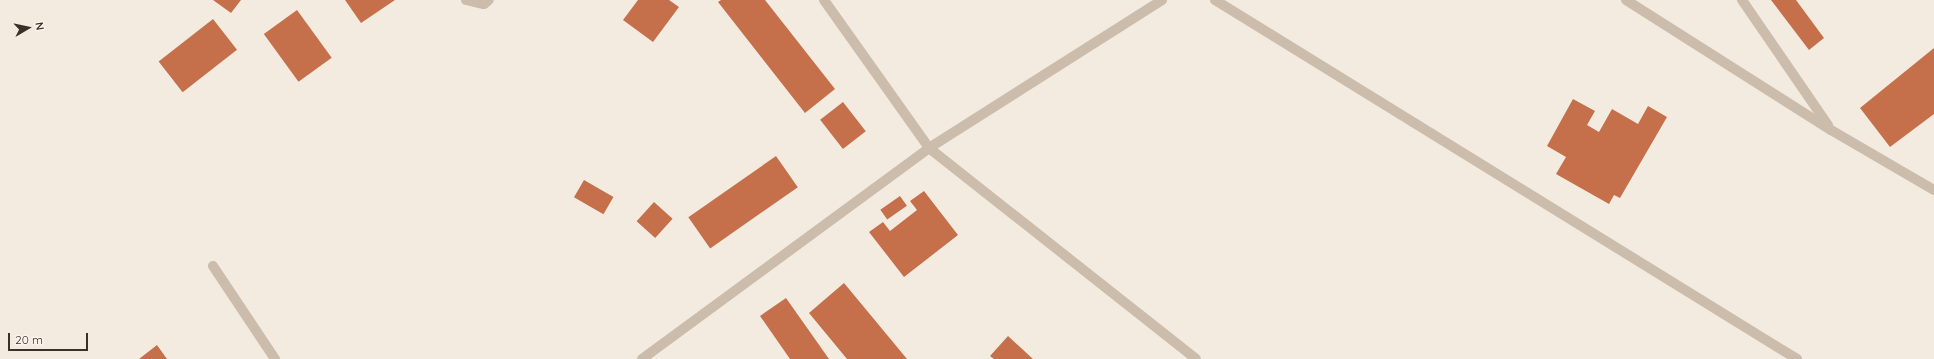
<!DOCTYPE html>
<style>
body{margin:0}
#map{position:relative;width:1934px;height:359px;overflow:hidden;background:#f3ebdf;font-family:Quicksand,sans-serif}
div>[style]{position:absolute}
.building>*{inset:0;background:#c5704b;transform-origin:0 0}
.minor>*{height:10px;margin:-5px;padding:0 5px;transform-origin:5px;border-radius:5px;background:#cbbcab}
span{translate:-50% -50%;white-space:nowrap;text-align:center;line-height:1.15;-webkit-text-stroke:3px #faf4ec;paint-order:stroke}
.north{position:absolute;left:8px;top:8px;width:40px;height:40px;-webkit-text-stroke:3px #faf4ec;paint-order:stroke;rotate:81deg;font-size:11px;font-weight:700;line-height:16px;text-align:center;color:#39302a}
.north::after{content:'';display:block;margin:auto;width:14px;height:18px;background:#39302a;clip-path:polygon(50% 0,100% 100%,50% 72%,0 100%)}
.scale{position:absolute;left:8px;top:333px;width:80px;height:18px;box-sizing:border-box;border:2px solid #39302a;border-top:0;padding-left:5px;font-size:12px;line-height:14px;white-space:nowrap;color:#39302a;-webkit-text-stroke:3px #faf4ec;paint-order:stroke}
</style>
<div id="map">
<div class="building">
<div style="clip-path:polygon(213px 0,241px 0,231px 13px)"></div>
<div style="clip-path:polygon(345px 0,395px 0,361px 23px)"></div>
<div style="clip-path:polygon(638px 0,669px 0,679px 7px,653px 42px,623px 20px)"></div>
<div style="clip-path:polygon(721px 0,765px 0,835px 89px,805px 113px,718px 2px)"></div>
<div style="clip-path:polygon(1771px 0,1796px 0,1824px 38px,1809px 50px)"></div>
<div style="left:297px;top:10px;width:59px;height:41px;rotate:54deg"></div>
<div style="left:213px;top:19px;width:39px;height:69px;rotate:52deg"></div>
<div style="clip-path:polygon(1934px 48px,1934px 114px,1890px 147px,1860px 108px)"></div>
<div style="clip-path:polygon(1573px 99px,1595px 111px,1587px 125px,1599px 132px,1612px 109px,1638px 124px,1648px 106px,1667px 117px,1620px 198px,1614px 195px,1609px 204px,1556px 174px,1566px 157px,1547px 146px)"></div>
<div style="left:843px;top:102px;width:37px;height:29px;rotate:52deg"></div>
<div style="left:776px;top:156px;width:38px;height:107px;rotate:55deg"></div>
<div style="left:584px;top:180px;width:34px;height:20px;rotate:30deg"></div>
<div style="clip-path:polygon(924px 191px,958px 235px,904px 277px,869px 232px,883px 222px,890px 231px,917px 210px,910px 201px)"></div>
<div style="left:900px;top:196px;width:12px;height:24px;rotate:55deg"></div>
<div style="left:654px;top:202px;width:25px;height:26px;rotate:42deg"></div>
<div style="clip-path:polygon(844px 283px,907px 359px,847px 359px,809px 313px)"></div>
<div style="clip-path:polygon(786px 298px,829px 359px,790px 359px,760px 316px)"></div>
<div style="clip-path:polygon(1008px 336px,1033px 359px,994px 359px,990px 356px)"></div>
<div style="clip-path:polygon(157px 345px,167px 359px,139px 359px)"></div>
</div>
<div class="minor">
<div style="left:466px;top:0;width:18px;rotate:13deg"></div>
<div style="left:484px;top:4px;width:6px;rotate:-39deg"></div>
<div style="left:824px;top:0;width:181px;rotate:54.6deg"></div>
<div style="left:929px;top:148px;width:340px;rotate:38.3deg"></div>
<div style="left:1215px;top:0;width:684px;rotate:31.67deg"></div>
<div style="left:1626px;top:0;width:243px;rotate:32.4deg"></div>
<div style="left:1831px;top:130px;width:119px;rotate:30.2deg"></div>
<div style="left:1742px;top:0;width:152px;rotate:55.5deg"></div>
<div style="left:213px;top:266px;width:112px;rotate:56.3deg"></div>
<div style="left:642px;top:359px;width:356px;rotate:-36.3deg"></div>
<div style="left:929px;top:148px;width:276px;rotate:-32.4deg"></div>
</div>
<div class="north">N</div>
<div class="scale">20 m</div>
</div>
